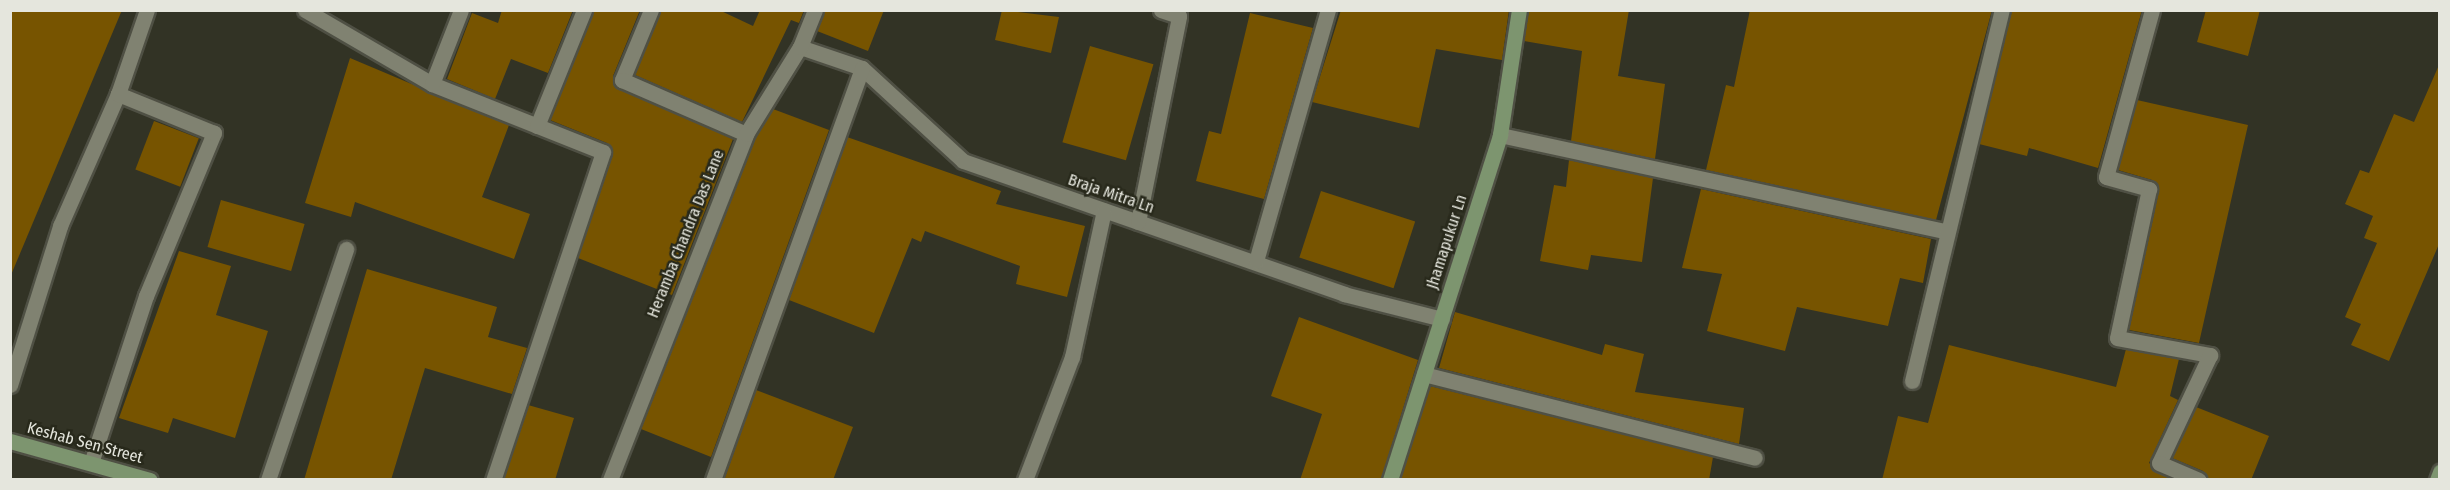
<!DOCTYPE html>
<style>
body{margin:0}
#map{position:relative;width:2450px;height:490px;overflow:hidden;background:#323325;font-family:"Fira Sans Condensed",sans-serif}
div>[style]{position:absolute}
.building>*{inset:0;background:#775400;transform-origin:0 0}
.roads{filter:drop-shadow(2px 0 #4f5044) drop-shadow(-2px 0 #4f5044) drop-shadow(0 2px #4f5044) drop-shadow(0 -2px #4f5044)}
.lane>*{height:15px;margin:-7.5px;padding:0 7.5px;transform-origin:7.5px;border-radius:7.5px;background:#808271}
.secondary>*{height:15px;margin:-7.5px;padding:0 7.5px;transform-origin:7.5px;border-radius:7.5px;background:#7d956f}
span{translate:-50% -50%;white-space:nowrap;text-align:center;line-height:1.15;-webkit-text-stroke:5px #28291b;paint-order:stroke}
.street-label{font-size:16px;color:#e5e6dd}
.frame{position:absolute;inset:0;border:12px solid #e5e6dd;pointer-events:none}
</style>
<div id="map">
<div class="building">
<div style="clip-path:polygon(10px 10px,122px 10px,11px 275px,10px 275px)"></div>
<div style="clip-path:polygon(502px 10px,573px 10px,548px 73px,511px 59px,495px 99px,447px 79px,472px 13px,498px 23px)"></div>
<div style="clip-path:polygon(594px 10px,640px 10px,613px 76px,615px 86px,733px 139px,672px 295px,578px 258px,613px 151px,607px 143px,550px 120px)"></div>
<div style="clip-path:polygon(661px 10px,719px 10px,753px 26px,760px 10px,804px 10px,799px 23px,791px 20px,742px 122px,635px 75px)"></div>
<div style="clip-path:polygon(825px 10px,884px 10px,868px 51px,817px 31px)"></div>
<div style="clip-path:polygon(1002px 10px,1059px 17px,1051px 53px,995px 40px)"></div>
<div style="clip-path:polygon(1341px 10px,1509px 10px,1502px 60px,1436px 49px,1419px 128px,1312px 102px)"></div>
<div style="clip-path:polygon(1529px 10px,1629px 10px,1618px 76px,1665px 84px,1655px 159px,1571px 141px,1582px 51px,1524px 41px)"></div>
<div style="clip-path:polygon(1750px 10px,1992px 10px,1936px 220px,1706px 170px,1726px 85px,1734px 87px)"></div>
<div style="clip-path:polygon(2012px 10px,2142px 10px,2098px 168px,2029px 148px,2027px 156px,1979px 144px)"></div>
<div style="clip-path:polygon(2206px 10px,2260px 10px,2248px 56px,2197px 42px)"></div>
<div style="clip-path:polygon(1250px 13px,1313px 28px,1264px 199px,1196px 181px,1209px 131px,1221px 134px)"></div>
<div style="left:1090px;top:46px;width:66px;height:100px;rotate:16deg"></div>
<div style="clip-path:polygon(350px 58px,509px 125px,482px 197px,530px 214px,514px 259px,355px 202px,351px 217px,305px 203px)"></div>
<div style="clip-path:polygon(2439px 65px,2439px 244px,2389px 361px,2351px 345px,2361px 324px,2345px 317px,2377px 243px,2364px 238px,2373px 216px,2345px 204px,2360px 170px,2369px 173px,2394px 114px,2414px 122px)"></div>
<div style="clip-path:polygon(2137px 100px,2248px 125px,2199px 343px,2129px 330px,2159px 190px,2152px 180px,2118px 170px)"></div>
<div style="clip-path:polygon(773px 109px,829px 130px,711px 457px,641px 429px,755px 138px)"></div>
<div style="left:154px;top:121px;width:48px;height:52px;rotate:21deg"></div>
<div style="clip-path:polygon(847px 137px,1001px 191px,996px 204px,1085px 226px,1067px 297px,1016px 284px,1020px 266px,925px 231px,921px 242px,912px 238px,874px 333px,789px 300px)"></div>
<div style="clip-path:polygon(1569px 160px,1653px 178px,1642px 262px,1591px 255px,1588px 270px,1540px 261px,1554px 185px,1566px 187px)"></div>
<div style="clip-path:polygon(1701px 189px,1931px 239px,1923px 283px,1900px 278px,1888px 326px,1797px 307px,1785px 351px,1707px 331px,1722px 274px,1682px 268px)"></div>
<div style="left:1321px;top:191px;width:99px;height:70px;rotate:18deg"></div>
<div style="left:221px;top:200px;width:87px;height:49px;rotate:16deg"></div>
<div style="clip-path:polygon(179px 251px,231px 266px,216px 315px,268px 331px,235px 438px,173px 418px,168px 433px,119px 418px)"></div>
<div style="clip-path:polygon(367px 269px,497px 307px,488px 337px,527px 348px,512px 394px,425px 368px,391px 480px,304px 480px)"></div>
<div style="clip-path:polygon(1455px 312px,1602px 355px,1605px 344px,1644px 354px,1635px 392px,1744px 408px,1739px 444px,1439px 368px)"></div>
<div style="clip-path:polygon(1299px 317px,1418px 360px,1381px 480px,1300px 480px,1322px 414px,1271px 396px)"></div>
<div style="clip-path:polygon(1949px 345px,2116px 387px,2126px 349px,2179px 359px,2170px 396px,2178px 400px,2149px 463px,2173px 480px,1882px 480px,1898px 416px,1928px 423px)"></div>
<div style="clip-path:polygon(1430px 386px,1713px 457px,1709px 480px,1400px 480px)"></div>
<div style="clip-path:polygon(756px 390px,853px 427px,833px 480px,724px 480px)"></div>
<div style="clip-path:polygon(528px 405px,574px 418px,555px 480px,503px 480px)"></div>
<div style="clip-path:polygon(2196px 407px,2269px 436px,2251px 480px,2209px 480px,2203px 471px,2172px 458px)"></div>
</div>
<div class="roads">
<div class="lane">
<div style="left:305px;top:10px;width:147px;rotate:30.2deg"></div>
<div style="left:432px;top:84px;width:184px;rotate:21.7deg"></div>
<div style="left:603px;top:152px;width:346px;rotate:108.5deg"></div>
<div style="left:651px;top:10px;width:76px;rotate:112.5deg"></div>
<div style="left:622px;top:80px;width:135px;rotate:23.5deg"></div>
<div style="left:2152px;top:10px;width:173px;rotate:105.4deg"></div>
<div style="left:2106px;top:177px;width:45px;rotate:15.6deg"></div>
<div style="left:2149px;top:189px;width:152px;rotate:102.1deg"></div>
<div style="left:2117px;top:338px;width:95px;rotate:10.4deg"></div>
<div style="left:2210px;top:355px;width:119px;rotate:115.3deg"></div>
<div style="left:2159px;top:463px;width:43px;rotate:23deg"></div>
<div style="left:800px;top:47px;width:65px;rotate:18.7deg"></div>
<div style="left:862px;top:68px;width:137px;rotate:42.6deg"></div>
<div style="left:963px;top:161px;width:404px;rotate:19.2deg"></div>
<div style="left:1344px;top:294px;width:101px;rotate:14.3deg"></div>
<div style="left:432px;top:84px;width:79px;rotate:-68.6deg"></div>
<div style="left:537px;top:126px;width:125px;rotate:-67.9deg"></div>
<div style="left:1500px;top:135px;width:457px;rotate:12.2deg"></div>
<div style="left:1138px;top:222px;width:210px;rotate:-78.7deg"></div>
<div style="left:1179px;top:16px;width:19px;rotate:-162deg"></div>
<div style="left:1256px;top:261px;width:261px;rotate:-74deg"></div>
<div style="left:1424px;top:374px;width:341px;rotate:14.2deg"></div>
<div style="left:1912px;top:381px;width:382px;rotate:-76.4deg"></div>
<div style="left:10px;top:385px;width:167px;rotate:-72.5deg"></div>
<div style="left:60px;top:226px;width:144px;rotate:-66.3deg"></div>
<div style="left:118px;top:94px;width:89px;rotate:-71deg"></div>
<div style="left:91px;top:463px;width:176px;rotate:-71.8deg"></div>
<div style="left:146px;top:296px;width:177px;rotate:-67.4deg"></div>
<div style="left:214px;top:133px;width:104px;rotate:-157.9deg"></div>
<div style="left:268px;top:480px;width:244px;rotate:-71.3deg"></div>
<div style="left:610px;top:480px;width:372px;rotate:-68.5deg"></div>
<div style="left:746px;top:134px;width:102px;rotate:-58.2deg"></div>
<div style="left:800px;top:47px;width:40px;rotate:-68deg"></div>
<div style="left:713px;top:480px;width:438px;rotate:-70.1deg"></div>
<div style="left:1025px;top:480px;width:132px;rotate:-69.1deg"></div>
<div style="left:1072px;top:357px;width:150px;rotate:-77.7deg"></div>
</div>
<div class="secondary">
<div style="left:10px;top:441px;width:145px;rotate:15.6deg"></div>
<div style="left:1390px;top:480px;width:362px;rotate:-72.3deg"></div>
<div style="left:1500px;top:135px;width:126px;rotate:-81.4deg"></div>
<div style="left:2437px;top:480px;width:9px;rotate:-69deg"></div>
</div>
</div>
<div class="street-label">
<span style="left:1111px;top:194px;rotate:19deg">Braja Mitra Ln</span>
<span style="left:686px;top:234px;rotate:-68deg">Heramba Chandra Das Lane</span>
<span style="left:1447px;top:242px;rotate:-72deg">Jhamapukur Ln</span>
<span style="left:85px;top:443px;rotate:15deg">Keshab Sen Street</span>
</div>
<div class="frame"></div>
</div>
